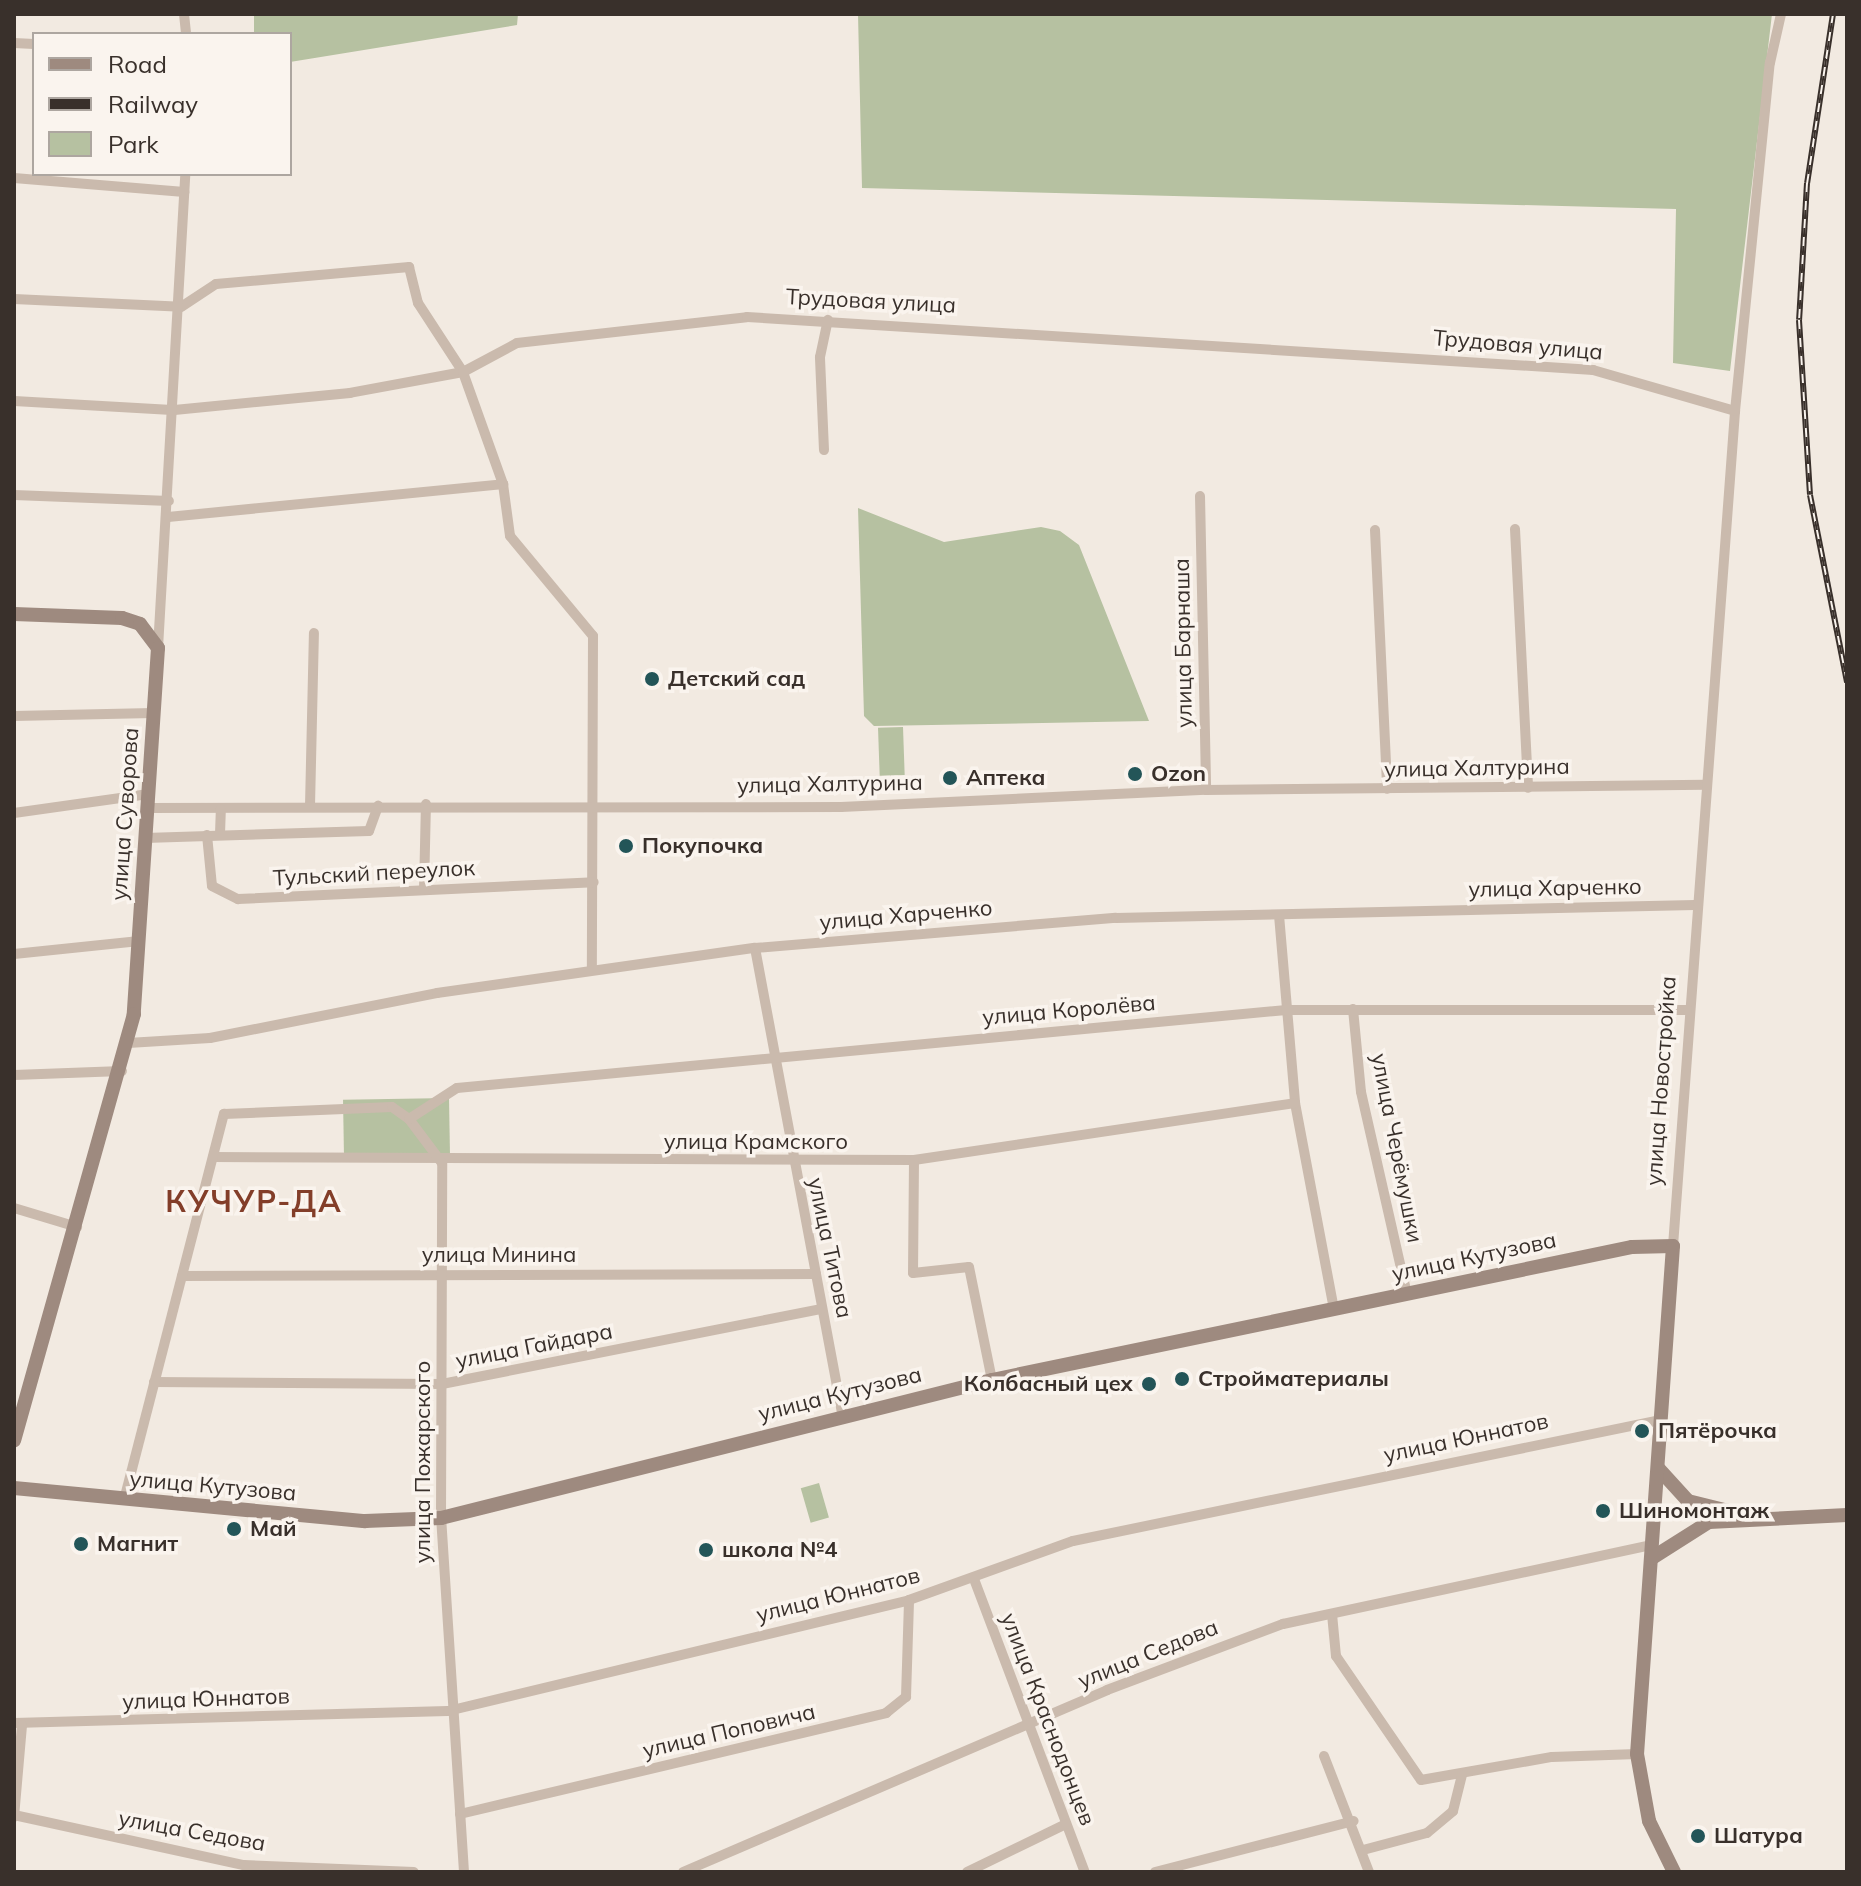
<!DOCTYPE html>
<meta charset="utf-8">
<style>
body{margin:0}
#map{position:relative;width:1861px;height:1886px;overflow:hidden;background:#f2eae1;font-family:Mulish,sans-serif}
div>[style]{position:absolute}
.green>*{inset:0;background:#b6c1a1;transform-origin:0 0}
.minor>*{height:10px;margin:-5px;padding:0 5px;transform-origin:5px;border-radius:5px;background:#cabaad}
.secondary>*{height:14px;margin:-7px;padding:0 7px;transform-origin:7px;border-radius:7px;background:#9e8a7f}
.rail>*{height:6px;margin-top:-3px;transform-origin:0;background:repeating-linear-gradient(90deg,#faf4ee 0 9px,#39302b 0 18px);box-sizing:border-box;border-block:2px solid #39302b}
.dots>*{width:22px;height:22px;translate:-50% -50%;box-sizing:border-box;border:4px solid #faf4ee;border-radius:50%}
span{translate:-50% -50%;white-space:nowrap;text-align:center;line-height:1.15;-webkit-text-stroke:7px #faf4ee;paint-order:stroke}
.street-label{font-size:22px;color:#39302b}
.poi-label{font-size:22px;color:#39302b;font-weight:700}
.left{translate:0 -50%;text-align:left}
.right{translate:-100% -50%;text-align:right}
.district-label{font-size:30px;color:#833e29;font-weight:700;letter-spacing:2px}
.frame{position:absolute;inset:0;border:16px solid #39302b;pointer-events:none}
.legend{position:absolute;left:32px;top:32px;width:260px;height:144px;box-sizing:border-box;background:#faf4ee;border:2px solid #ada6a0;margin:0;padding:10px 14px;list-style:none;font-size:24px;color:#39302b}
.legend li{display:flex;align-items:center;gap:16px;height:40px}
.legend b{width:40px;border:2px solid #ada6a0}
</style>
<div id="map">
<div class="green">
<div style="clip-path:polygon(254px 14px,518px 14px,517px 25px,290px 62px,290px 34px,254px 34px)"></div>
<div style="clip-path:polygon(858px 14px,1772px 14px,1730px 371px,1673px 363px,1676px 209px,862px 188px)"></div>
<div style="clip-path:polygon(858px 508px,944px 542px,1041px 527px,1060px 531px,1079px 545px,1149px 721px,874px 726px,864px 716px)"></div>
<div style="left:903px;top:727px;width:48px;height:25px;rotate:88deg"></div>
<div style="left:449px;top:1098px;width:56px;height:106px;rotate:89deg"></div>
<div style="left:819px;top:1483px;width:36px;height:19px;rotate:74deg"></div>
</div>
<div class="minor">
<div style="left:184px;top:14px;width:20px;rotate:84deg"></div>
<div style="left:14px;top:43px;width:20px;rotate:3deg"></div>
<div style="left:14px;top:178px;width:171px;rotate:4.7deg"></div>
<div style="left:14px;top:299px;width:167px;rotate:2.7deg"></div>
<div style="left:181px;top:307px;width:42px;rotate:-33.3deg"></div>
<div style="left:216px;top:284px;width:194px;rotate:-5deg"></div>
<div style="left:409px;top:267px;width:37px;rotate:76deg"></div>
<div style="left:418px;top:303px;width:82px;rotate:56.9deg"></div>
<div style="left:463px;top:372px;width:115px;rotate:169.5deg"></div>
<div style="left:350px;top:393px;width:179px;rotate:174.5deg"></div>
<div style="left:172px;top:410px;width:158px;rotate:-176.7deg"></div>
<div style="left:824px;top:450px;width:93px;rotate:-92.5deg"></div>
<div style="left:820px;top:357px;width:38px;rotate:-78deg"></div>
<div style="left:503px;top:484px;width:52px;rotate:82.3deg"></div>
<div style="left:510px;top:536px;width:130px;rotate:50.3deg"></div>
<div style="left:593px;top:636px;width:332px;rotate:90.2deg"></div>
<div style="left:14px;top:495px;width:155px;rotate:2.2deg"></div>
<div style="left:1200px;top:496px;width:294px;rotate:88.8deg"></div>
<div style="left:168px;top:517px;width:337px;rotate:-5.6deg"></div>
<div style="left:503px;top:484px;width:119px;rotate:-109.7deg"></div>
<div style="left:463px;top:372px;width:61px;rotate:-28.2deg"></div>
<div style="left:517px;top:343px;width:231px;rotate:-6.4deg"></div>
<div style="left:747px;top:317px;width:848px;rotate:3.58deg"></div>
<div style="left:1593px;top:370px;width:148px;rotate:16.1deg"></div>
<div style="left:1515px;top:529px;width:259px;rotate:87.1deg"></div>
<div style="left:1375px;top:530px;width:259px;rotate:87.3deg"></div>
<div style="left:158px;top:648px;width:475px;rotate:-86.7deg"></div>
<div style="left:14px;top:716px;width:139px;rotate:-1.2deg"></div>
<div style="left:310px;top:806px;width:173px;rotate:-88.7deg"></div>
<div style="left:147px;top:808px;width:694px;rotate:-0.08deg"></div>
<div style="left:841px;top:807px;width:365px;rotate:-2.7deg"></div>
<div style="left:1206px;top:790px;width:499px;rotate:-0.6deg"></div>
<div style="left:14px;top:813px;width:136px;rotate:-8deg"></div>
<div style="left:220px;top:834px;width:25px;rotate:-88deg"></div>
<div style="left:207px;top:835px;width:51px;rotate:84.4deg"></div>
<div style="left:212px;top:886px;width:29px;rotate:27deg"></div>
<div style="left:238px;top:899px;width:356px;rotate:-2.7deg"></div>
<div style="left:145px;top:838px;width:224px;rotate:-1.8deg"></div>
<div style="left:369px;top:831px;width:27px;rotate:-70deg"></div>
<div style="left:424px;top:890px;width:86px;rotate:-88.7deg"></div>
<div style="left:1279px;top:915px;width:189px;rotate:85.1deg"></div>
<div style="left:1295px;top:1103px;width:210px;rotate:79.3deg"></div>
<div style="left:755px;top:948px;width:474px;rotate:79.4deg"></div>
<div style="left:14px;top:954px;width:126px;rotate:-5.9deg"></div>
<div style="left:1353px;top:1009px;width:83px;rotate:84.5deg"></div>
<div style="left:1361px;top:1092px;width:207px;rotate:77.2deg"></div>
<div style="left:128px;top:1043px;width:82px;rotate:-3.5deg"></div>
<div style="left:210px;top:1038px;width:231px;rotate:-11.2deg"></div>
<div style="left:437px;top:993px;width:321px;rotate:-8.1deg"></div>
<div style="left:755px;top:948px;width:362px;rotate:-4.8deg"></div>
<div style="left:1116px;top:918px;width:579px;rotate:-1.29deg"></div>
<div style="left:14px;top:1075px;width:108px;rotate:-2.1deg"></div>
<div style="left:213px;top:1157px;width:701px;rotate:0.25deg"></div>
<div style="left:914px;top:1160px;width:385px;rotate:-8.5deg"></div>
<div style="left:914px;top:1160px;width:113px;rotate:90.5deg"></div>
<div style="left:913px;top:1273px;width:56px;rotate:-6.1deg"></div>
<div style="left:969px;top:1267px;width:115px;rotate:78.5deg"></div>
<div style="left:14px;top:1208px;width:66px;rotate:16.8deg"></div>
<div style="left:1673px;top:1246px;width:837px;rotate:-85.75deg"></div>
<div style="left:1735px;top:411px;width:350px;rotate:-84.3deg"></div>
<div style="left:1770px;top:63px;width:50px;rotate:-77.3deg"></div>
<div style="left:182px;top:1276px;width:634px;rotate:-0.18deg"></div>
<div style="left:154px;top:1382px;width:288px;rotate:0.4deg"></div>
<div style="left:442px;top:1384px;width:387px;rotate:-11.2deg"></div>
<div style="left:124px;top:1500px;width:399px;rotate:-75.5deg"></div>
<div style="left:224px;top:1114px;width:168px;rotate:-2.4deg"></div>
<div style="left:392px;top:1107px;width:21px;rotate:35deg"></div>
<div style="left:974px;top:1579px;width:313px;rotate:69.3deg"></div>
<div style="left:1332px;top:1614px;width:42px;rotate:84.6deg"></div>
<div style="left:1336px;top:1656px;width:150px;rotate:55.6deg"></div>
<div style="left:1421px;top:1780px;width:133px;rotate:-10deg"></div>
<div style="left:1552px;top:1757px;width:85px;rotate:-2deg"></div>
<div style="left:14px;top:1723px;width:434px;rotate:-1.6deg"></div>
<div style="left:448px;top:1711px;width:474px;rotate:-13.5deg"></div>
<div style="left:909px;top:1600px;width:174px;rotate:-19.8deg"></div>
<div style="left:1073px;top:1541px;width:599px;rotate:-11.65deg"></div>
<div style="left:1324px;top:1756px;width:124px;rotate:68.8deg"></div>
<div style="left:460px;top:1814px;width:438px;rotate:-13.3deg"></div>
<div style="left:886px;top:1713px;width:26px;rotate:-39deg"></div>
<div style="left:906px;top:1697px;width:97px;rotate:-88.2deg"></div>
<div style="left:14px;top:1815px;width:235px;rotate:12.3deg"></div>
<div style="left:244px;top:1865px;width:170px;rotate:2.4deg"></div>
<div style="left:14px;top:1817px;width:92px;rotate:-85deg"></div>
<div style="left:1363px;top:1850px;width:66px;rotate:-14.9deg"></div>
<div style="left:1427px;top:1833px;width:34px;rotate:-40deg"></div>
<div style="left:1453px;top:1811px;width:37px;rotate:-76deg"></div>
<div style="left:464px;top:1872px;width:355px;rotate:-93.7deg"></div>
<div style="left:441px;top:1518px;width:355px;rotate:-89.8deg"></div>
<div style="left:442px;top:1163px;width:55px;rotate:-126.9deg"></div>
<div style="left:409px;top:1119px;width:57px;rotate:-32.9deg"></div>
<div style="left:457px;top:1088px;width:833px;rotate:-5.38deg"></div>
<div style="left:1286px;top:1010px;width:401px"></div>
<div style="left:683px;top:1872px;width:461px;rotate:-23.2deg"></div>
<div style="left:1107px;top:1690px;width:188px;rotate:-20.6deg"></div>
<div style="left:1283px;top:1624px;width:376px;rotate:-12.1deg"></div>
<div style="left:967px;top:1872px;width:110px;rotate:-25.9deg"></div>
<div style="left:1155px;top:1872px;width:205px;rotate:-14.4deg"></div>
</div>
<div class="secondary">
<div style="left:14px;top:614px;width:108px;rotate:2.1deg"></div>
<div style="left:122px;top:618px;width:19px;rotate:18deg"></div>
<div style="left:140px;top:624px;width:30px;rotate:53deg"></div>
<div style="left:158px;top:648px;width:367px;rotate:93.8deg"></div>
<div style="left:134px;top:1014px;width:443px;rotate:105.7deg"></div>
<div style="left:1658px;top:1468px;width:45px;rotate:47.7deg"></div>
<div style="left:1688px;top:1501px;width:50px;rotate:13.8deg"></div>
<div style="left:14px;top:1488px;width:353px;rotate:5.4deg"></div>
<div style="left:365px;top:1521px;width:76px;rotate:-2.3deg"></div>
<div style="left:441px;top:1518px;width:568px;rotate:-14.06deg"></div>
<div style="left:992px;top:1380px;width:654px;rotate:-11.74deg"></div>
<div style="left:1632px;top:1247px;width:41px;rotate:-1.4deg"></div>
<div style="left:1673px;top:1246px;width:509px;rotate:94.05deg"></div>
<div style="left:1637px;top:1754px;width:68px;rotate:79.8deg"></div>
<div style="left:1649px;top:1821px;width:57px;rotate:63.9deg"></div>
<div style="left:1652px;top:1558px;width:67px;rotate:-32.3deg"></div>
<div style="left:1709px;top:1522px;width:138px;rotate:-2.9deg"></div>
</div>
<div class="rail">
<div style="left:1833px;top:14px;width:171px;rotate:98.7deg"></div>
<div style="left:1807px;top:183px;width:137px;rotate:93.3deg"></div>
<div style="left:1799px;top:320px;width:175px;rotate:86.4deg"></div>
<div style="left:1810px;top:495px;width:191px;rotate:78.8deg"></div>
</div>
<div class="dots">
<div style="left:652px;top:679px;background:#235558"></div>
<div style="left:1135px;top:774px;background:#235558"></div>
<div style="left:950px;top:778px;background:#235558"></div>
<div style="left:626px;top:846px;background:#235558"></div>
<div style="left:1182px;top:1379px;background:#235558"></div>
<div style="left:1149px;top:1384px;background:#235558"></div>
<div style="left:1642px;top:1431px;background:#235558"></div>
<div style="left:1603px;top:1511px;background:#235558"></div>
<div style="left:234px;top:1529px;background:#235558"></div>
<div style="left:81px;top:1544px;background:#235558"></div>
<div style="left:706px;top:1550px;background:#235558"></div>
<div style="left:1698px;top:1836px;background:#235558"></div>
</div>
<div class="street-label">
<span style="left:871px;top:301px;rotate:3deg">Трудовая улица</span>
<span style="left:1518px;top:345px;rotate:5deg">Трудовая улица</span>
<span style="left:1183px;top:643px;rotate:-91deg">улица Барнаша</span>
<span style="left:1477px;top:768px;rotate:-1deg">улица Халтурина</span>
<span style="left:830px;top:784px;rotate:-1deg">улица Халтурина</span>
<span style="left:125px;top:814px;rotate:-86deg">улица Суворова</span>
<span style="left:374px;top:873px;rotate:-3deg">Тульский переулок</span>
<span style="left:1555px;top:888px;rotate:-1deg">улица Харченко</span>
<span style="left:906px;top:915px;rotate:-5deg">улица Харченко</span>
<span style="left:1069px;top:1010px;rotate:-5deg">улица Королёва</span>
<span style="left:1661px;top:1081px;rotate:-86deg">улица Новостройка</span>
<span style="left:756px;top:1142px">улица Крамского</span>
<span style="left:1397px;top:1148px;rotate:79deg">улица Черёмушки</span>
<span style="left:830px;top:1248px;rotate:78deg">улица Титова</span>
<span style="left:499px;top:1255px">улица Минина</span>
<span style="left:1474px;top:1257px;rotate:-12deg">улица Кутузова</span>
<span style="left:534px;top:1346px;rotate:-11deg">улица Гайдара</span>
<span style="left:840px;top:1394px;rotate:-14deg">улица Кутузова</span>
<span style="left:1466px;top:1438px;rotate:-12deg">улица Юннатов</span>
<span style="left:423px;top:1462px;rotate:-90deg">улица Пожарского</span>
<span style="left:213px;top:1486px;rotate:5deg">улица Кутузова</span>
<span style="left:838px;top:1595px;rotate:-14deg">улица Юннатов</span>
<span style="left:1148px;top:1654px;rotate:-22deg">улица Седова</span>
<span style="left:206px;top:1699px;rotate:-2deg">улица Юннатов</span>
<span style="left:1048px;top:1719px;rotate:69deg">улица Краснодонцев</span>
<span style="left:729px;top:1731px;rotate:-13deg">улица Поповича</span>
<span style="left:192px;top:1831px;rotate:10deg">улица Седова</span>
</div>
<div class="poi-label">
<span class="left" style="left:668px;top:679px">Детский сад</span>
<span class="left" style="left:1151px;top:774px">Ozon</span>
<span class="left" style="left:966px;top:778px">Аптека</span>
<span class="left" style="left:642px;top:846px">Покупочка</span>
<span class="left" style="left:1198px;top:1379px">Стройматериалы</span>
<span class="right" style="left:1133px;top:1384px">Колбасный цех</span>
<span class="left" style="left:1658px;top:1431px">Пятёрочка</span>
<span class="left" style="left:1619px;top:1511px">Шиномонтаж</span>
<span class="left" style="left:250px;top:1529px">Май</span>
<span class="left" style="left:97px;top:1544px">Магнит</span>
<span class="left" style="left:722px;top:1550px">школа №4</span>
<span class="left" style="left:1714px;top:1836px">Шатура</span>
</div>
<div class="district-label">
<span style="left:254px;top:1201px">КУЧУР-ДА</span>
</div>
<div class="frame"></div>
<ul class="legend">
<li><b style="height:10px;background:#9e8a7f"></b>Road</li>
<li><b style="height:10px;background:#39302b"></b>Railway</li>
<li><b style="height:22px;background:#b6c1a1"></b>Park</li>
</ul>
</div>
